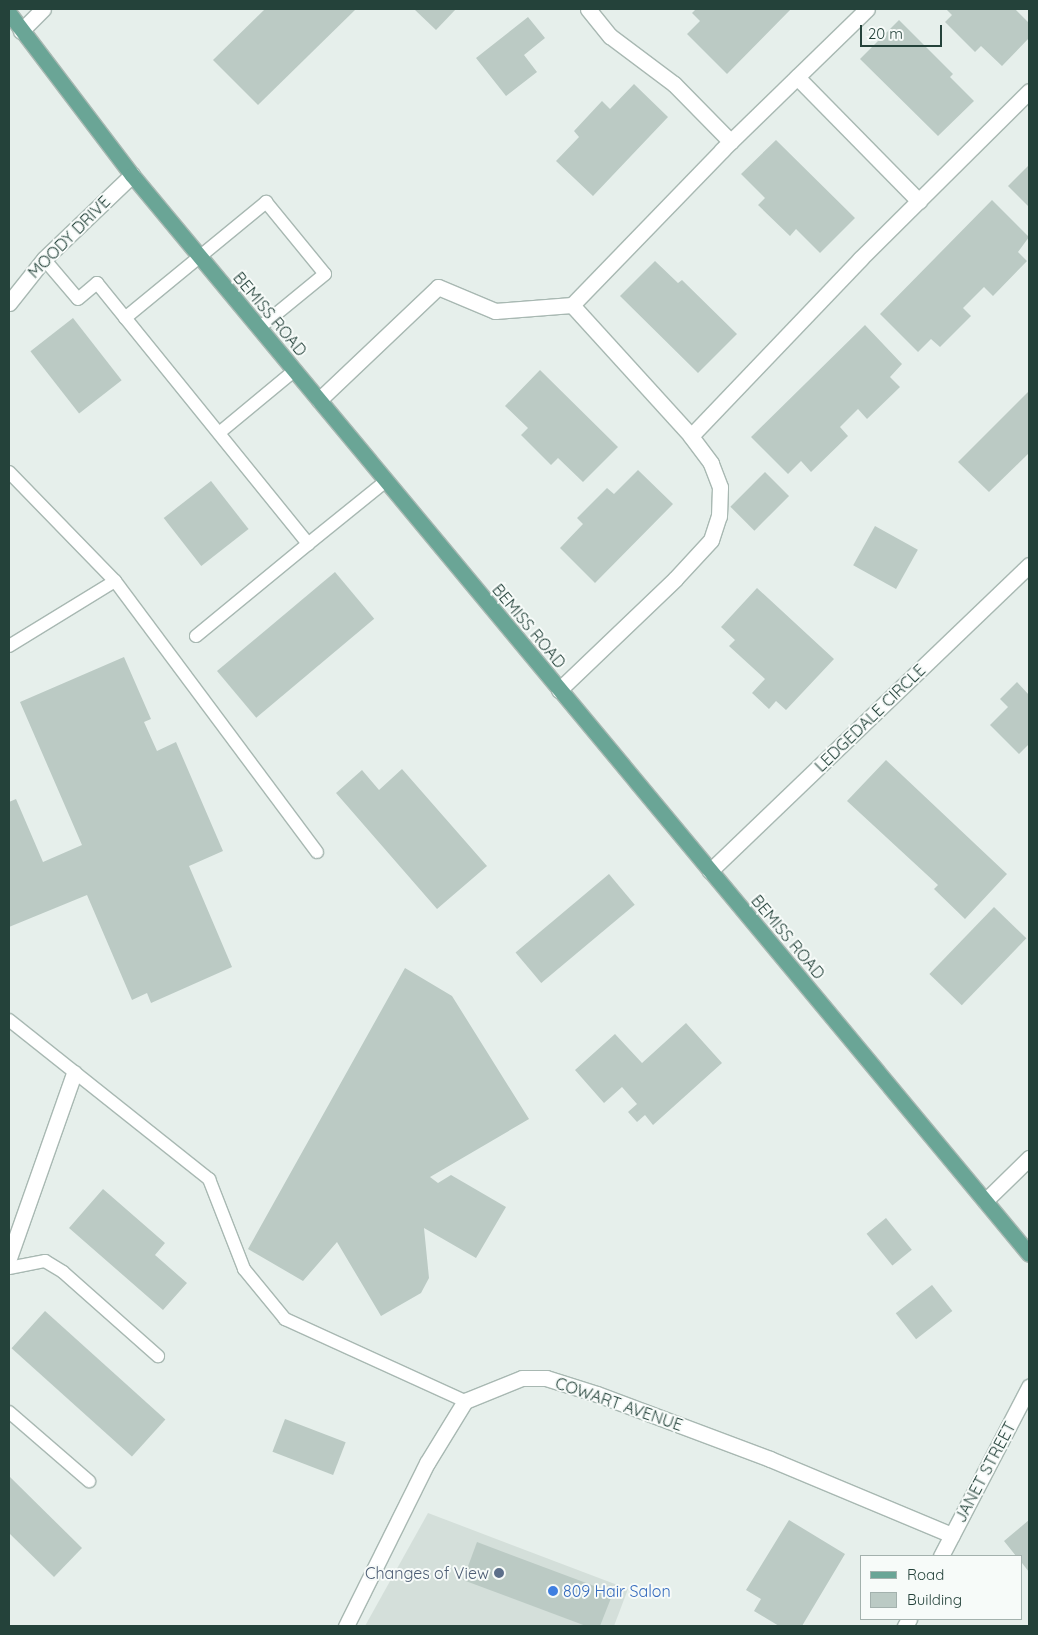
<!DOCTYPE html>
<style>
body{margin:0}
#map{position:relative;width:1038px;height:1635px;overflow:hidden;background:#e6efeb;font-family:Quicksand,sans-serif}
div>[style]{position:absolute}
.built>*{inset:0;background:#d4dfda}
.building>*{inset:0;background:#bbcac4;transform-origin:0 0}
.roads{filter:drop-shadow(1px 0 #a8b8b2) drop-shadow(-1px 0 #a8b8b2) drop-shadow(0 1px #a8b8b2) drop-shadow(0 -1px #a8b8b2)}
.service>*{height:12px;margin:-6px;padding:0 6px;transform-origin:6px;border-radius:6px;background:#fff}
.minor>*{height:15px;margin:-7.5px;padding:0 7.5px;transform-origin:7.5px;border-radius:7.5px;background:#fff}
.primary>*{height:15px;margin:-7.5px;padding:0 7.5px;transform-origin:7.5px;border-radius:7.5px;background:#6aa596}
.dots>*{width:14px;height:14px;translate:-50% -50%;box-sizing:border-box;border:2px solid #f7fbf9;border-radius:50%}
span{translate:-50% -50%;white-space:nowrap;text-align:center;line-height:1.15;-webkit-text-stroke:4px #f7fbf9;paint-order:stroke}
.street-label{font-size:16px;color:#24423a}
.service-label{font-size:16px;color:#4e5e75}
.right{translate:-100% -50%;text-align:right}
.shop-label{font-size:16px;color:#366cbe}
.left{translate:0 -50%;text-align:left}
.frame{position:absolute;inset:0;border:10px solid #24423a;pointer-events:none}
.legend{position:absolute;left:860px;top:1555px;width:162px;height:65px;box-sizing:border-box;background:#f7fbf9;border:1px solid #a3b1ad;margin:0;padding:6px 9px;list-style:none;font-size:15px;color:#24423a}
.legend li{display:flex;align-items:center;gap:10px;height:25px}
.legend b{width:25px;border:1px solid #a3b1ad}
.scale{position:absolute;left:860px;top:25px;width:82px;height:22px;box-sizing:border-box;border:2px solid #24423a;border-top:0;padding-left:6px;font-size:15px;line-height:18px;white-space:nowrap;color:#24423a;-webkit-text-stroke:4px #f7fbf9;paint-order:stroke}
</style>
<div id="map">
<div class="built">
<div style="clip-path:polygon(428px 1513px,628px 1589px,614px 1626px,365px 1626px)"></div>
</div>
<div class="building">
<div style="clip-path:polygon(265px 9px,356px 9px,258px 105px,213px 60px)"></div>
<div style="clip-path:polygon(414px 9px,456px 9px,436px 30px)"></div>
<div style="clip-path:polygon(696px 9px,791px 9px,727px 74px,687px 34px,700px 21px,692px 13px)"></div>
<div style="clip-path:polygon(946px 9px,1015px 9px,1029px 23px,1029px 38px,1002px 66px,981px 46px,975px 52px,945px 22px,952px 15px)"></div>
<div style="clip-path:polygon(528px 17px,545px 38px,524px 55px,537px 72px,506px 96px,476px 58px)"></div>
<div style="clip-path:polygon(899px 20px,953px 74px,950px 77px,974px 101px,938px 136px,860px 59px)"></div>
<div style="clip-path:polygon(634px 84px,668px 117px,593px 196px,556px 161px,579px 137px,574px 131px,602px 101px,610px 109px)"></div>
<div style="clip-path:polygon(776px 140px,855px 218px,820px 253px,796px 229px,790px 236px,758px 205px,765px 198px,741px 174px)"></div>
<div style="clip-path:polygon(1029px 165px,1029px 207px,1008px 186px)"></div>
<div style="clip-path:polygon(992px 200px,1029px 237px,1018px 252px,1027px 261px,993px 296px,984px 287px,963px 308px,971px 316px,940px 347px,931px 339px,918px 352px,880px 314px)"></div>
<div style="clip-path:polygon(655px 261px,678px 283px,682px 280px,737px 334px,698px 373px,620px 296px)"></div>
<div style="left:73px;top:318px;width:79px;height:54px;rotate:52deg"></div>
<div style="clip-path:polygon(865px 325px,902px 364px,890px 377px,900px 387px,867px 419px,858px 409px,840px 427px,848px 436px,811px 472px,801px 461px,788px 474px,751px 437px)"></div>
<div style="clip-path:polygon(540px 370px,618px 447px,583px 482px,558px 458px,551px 465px,521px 435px,528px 428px,505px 406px)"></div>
<div style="clip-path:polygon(1029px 391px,1029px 453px,989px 492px,958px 462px)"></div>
<div style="clip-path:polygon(638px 470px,673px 504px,595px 583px,560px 548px,583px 524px,577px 518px,607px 488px,614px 494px)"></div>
<div style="left:765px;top:472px;width:34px;height:49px;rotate:45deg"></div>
<div style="left:211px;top:481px;width:61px;height:60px;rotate:52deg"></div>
<div style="left:875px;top:526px;width:49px;height:45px;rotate:29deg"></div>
<div style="left:335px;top:572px;width:61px;height:154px;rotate:50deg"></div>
<div style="clip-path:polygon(757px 588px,834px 659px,786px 710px,776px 701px,769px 709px,752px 693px,765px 679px,729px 646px,735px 640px,721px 627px)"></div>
<div style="clip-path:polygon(124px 657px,151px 719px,144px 722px,157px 751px,176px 742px,223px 851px,189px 866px,232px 967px,151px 1003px,147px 993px,132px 1000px,87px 895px,9px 927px,9px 802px,16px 799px,43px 862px,82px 845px,20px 702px)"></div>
<div style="clip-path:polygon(1017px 682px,1029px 695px,1029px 744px,1019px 754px,990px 725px,1008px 707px,1000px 699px)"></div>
<div style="clip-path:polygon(886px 760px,1007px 874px,965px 919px,934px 889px,938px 885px,847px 801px)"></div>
<div style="clip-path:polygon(402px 769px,487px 866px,437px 909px,336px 793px,362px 770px,379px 790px)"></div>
<div style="left:609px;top:874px;width:40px;height:122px;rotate:50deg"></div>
<div style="left:994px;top:907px;width:45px;height:93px;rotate:44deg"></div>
<div style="clip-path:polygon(405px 968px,452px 996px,529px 1119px,430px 1177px,438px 1183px,451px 1175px,506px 1207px,476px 1258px,424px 1228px,429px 1278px,421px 1293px,381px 1316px,337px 1242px,303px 1281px,248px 1249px)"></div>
<div style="clip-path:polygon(686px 1023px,722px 1063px,653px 1125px,645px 1115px,637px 1122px,628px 1112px,637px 1104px,622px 1087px,604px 1103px,575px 1070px,615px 1034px,642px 1063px)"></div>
<div style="clip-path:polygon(103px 1189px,165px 1243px,155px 1255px,187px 1283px,163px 1310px,69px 1228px)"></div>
<div style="left:886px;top:1218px;width:41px;height:25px;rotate:51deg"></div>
<div style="left:932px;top:1285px;width:33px;height:46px;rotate:52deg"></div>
<div style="left:45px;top:1311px;width:162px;height:50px;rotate:42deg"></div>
<div style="left:285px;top:1419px;width:65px;height:35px;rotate:21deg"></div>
<div style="clip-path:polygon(9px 1476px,82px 1548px,54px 1577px,9px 1533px)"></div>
<div style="clip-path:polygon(789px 1520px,845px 1554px,802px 1626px,779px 1626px,754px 1611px,761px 1599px,746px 1590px)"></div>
<div style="clip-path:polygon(1029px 1520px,1029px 1572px,1022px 1563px,1022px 1556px,1016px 1556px,1004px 1541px)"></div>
<div style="clip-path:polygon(477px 1542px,613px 1593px,600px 1626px,586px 1626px,463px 1580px)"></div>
</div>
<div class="roads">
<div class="service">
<div style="left:44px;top:259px;width:52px;rotate:49.6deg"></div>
<div style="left:78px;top:299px;width:25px;rotate:-40deg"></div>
<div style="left:97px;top:283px;width:336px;rotate:51deg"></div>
<div style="left:308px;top:544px;width:145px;rotate:140.6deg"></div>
<div style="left:125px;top:318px;width:183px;rotate:-39.4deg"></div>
<div style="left:266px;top:202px;width:93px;rotate:50.7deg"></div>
<div style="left:325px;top:274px;width:85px;rotate:140.7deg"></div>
<div style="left:219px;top:433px;width:97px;rotate:-39.6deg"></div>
<div style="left:9px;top:472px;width:152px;rotate:45.8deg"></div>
<div style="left:115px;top:581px;width:124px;rotate:148.5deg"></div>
<div style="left:308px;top:544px;width:100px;rotate:-38.9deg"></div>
<div style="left:115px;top:581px;width:338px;rotate:53.3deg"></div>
<div style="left:9px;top:1020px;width:256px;rotate:38.5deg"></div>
<div style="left:209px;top:1179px;width:97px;rotate:68.7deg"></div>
<div style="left:244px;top:1269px;width:65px;rotate:50.6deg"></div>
<div style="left:285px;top:1319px;width:198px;rotate:24.5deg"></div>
<div style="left:9px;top:1268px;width:37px;rotate:-11deg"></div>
<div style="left:45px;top:1261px;width:21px;rotate:31deg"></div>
<div style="left:63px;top:1272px;width:127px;rotate:41.5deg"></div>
<div style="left:9px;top:1412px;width:106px;rotate:40.8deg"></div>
</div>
<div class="minor">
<div style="left:588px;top:9px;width:35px;rotate:51deg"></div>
<div style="left:610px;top:36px;width:80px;rotate:36.9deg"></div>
<div style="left:674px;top:84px;width:81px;rotate:45.5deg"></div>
<div style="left:21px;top:31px;width:31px;rotate:-45deg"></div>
<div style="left:797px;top:77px;width:174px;rotate:45.5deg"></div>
<div style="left:9px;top:303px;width:56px;rotate:-51.5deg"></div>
<div style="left:44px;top:259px;width:122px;rotate:-43.7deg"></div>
<div style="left:572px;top:305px;width:177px;rotate:47.7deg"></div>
<div style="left:319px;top:400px;width:164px;rotate:-43.5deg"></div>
<div style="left:438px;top:287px;width:62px;rotate:22.8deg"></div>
<div style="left:495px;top:311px;width:77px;rotate:-4.5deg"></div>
<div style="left:572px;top:305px;width:216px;rotate:-45.9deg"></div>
<div style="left:722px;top:150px;width:202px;rotate:-44.2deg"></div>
<div style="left:559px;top:690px;width:161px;rotate:-43.7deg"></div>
<div style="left:675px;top:579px;width:53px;rotate:-47.3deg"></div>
<div style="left:711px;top:540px;width:25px;rotate:-72deg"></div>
<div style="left:719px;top:516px;width:29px;rotate:-88deg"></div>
<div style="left:720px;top:487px;width:26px;rotate:-111deg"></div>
<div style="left:711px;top:463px;width:34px;rotate:-127deg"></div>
<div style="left:691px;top:436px;width:245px;rotate:-46.3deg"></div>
<div style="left:860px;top:259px;width:238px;rotate:-44.8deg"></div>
<div style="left:710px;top:871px;width:442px;rotate:-43.8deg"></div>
<div style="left:985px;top:1201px;width:62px;rotate:-44.3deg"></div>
<div style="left:9px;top:1258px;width:196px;rotate:-70.6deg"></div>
<div style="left:941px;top:1556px;width:191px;rotate:-62.5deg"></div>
<div style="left:346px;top:1626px;width:182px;rotate:-63.6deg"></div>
<div style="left:427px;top:1463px;width:73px;rotate:-58.5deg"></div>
<div style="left:465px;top:1401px;width:61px;rotate:-22deg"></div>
<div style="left:522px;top:1378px;width:24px"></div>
<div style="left:546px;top:1378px;width:53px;rotate:17.4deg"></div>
<div style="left:597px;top:1394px;width:185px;rotate:20.6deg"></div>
<div style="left:770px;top:1459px;width:197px;rotate:22.7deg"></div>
<div style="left:905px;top:1626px;width:8px;rotate:-60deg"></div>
</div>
<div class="primary">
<div style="left:9px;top:13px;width:203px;rotate:52.8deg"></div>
<div style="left:132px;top:175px;width:1403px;rotate:50.26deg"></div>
</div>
</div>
<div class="dots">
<div style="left:499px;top:1573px;background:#5c6f8a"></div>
<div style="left:553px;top:1591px;background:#3f7fe0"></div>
</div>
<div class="street-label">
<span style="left:69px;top:237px;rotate:-45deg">MOODY DRIVE</span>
<span style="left:270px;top:314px;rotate:50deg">BEMISS ROAD</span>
<span style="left:529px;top:626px;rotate:50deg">BEMISS ROAD</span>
<span style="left:870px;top:718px;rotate:-44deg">LEDGEDALE CIRCLE</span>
<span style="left:788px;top:937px;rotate:50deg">BEMISS ROAD</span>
<span style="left:619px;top:1404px;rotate:19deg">COWART AVENUE</span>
<span style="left:985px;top:1472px;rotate:-62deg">JANET STREET</span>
</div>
<div class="service-label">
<span class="right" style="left:489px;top:1573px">Changes of View</span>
</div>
<div class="shop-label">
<span class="left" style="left:563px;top:1591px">809 Hair Salon</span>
</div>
<div class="frame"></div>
<ul class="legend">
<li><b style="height:6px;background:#6aa596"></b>Road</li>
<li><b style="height:14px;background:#bbcac4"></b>Building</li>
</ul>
<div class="scale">20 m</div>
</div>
